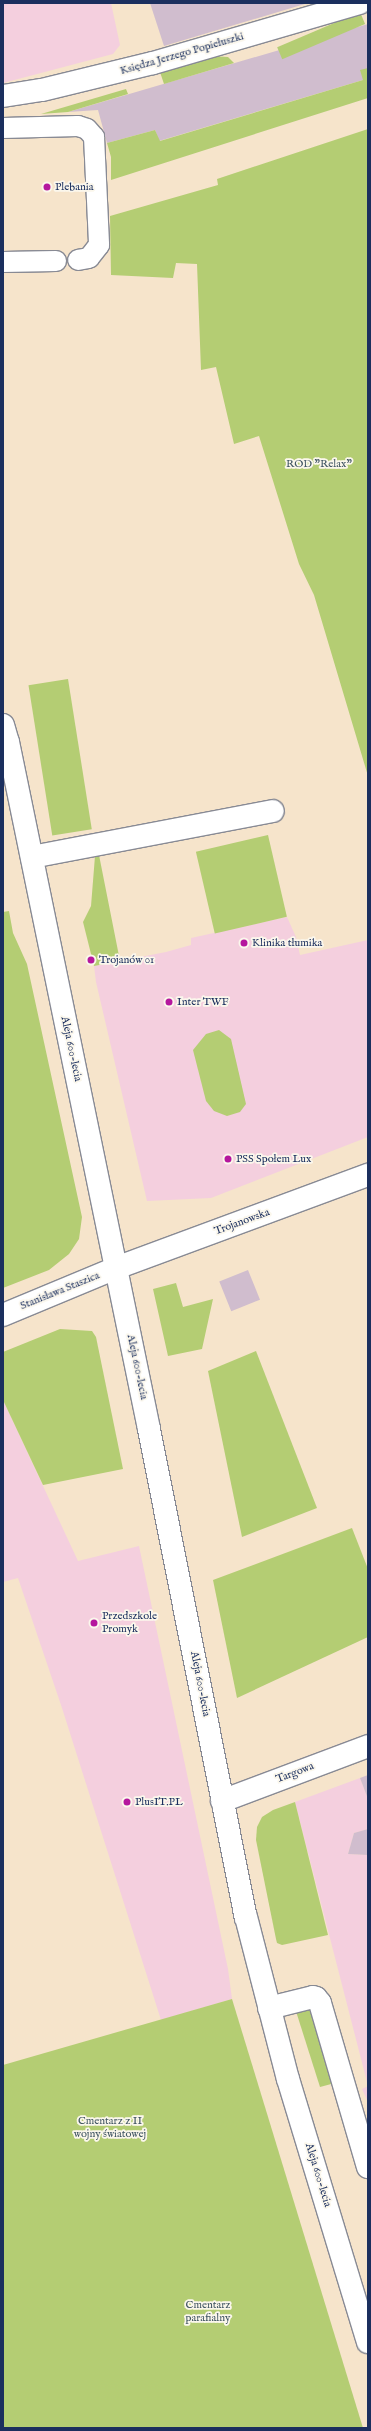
<!DOCTYPE html>
<meta charset="utf-8">
<style>
body{margin:0}
#map{position:relative;width:371px;height:2431px;overflow:hidden;background:#f6e4cb;font-family:"IM FELL English",serif}
div>[style]{position:absolute}
.built>*{inset:0;background:#f4cfde}
.industrial>*{inset:0;background:#d0bdce;transform-origin:0 0}
.green>*{inset:0;background:#b4cd73;transform-origin:0 0}
.roads{filter:drop-shadow(1px 0 #888a94) drop-shadow(-1px 0 #888a94) drop-shadow(0 1px #888a94) drop-shadow(0 -1px #888a94)}
.pedestrian>*{height:20px;margin:-10px;padding:0 10px;transform-origin:10px;border-radius:10px;background:#fff}
.minor>*{height:22px;margin:-11px;padding:0 11px;transform-origin:11px;border-radius:11px;background:#fff}
.tertiary>*{height:22px;margin:-11px;padding:0 11px;transform-origin:11px;border-radius:11px;background:#fff}
.secondary>*{height:22px;margin:-11px;padding:0 11px;transform-origin:11px;border-radius:11px;background:#fff}
.dots>*{width:11px;height:11px;translate:-50% -50%;box-sizing:border-box;border:2px solid #fbf7ec;border-radius:50%}
span{translate:-50% -50%;white-space:nowrap;text-align:center;line-height:1.15;-webkit-text-stroke:3.5px #fbf7ec;paint-order:stroke}
.street-label{font-size:11px;color:#1b2f5e}
.poi-label{font-size:11px;color:#1b2f5e}
.left{translate:0 -50%;text-align:left}
.park-label{font-size:11px;color:#415663}
.frame{position:absolute;inset:0;border:4px solid #1b2f5e;pointer-events:none}
</style>
<div id="map">
<div class="built">
<div style="clip-path:polygon(3px 3px,111px 3px,120px 45px,113px 54px,3px 83px)"></div>
<div style="clip-path:polygon(287px 917px,296px 937px,300px 955px,368px 940px,368px 1137px,211px 1198px,147px 1201px,96px 982px,94px 966px,166px 952px,191px 945px,191px 938px)"></div>
<div style="clip-path:polygon(3px 1400px,78px 1561px,139px 1546px,228px 1969px,232px 1999px,161px 2020px,62px 1708px,18px 1578px,3px 1582px)"></div>
<div style="clip-path:polygon(360px 1778px,368px 1799px,368px 1829px,354px 1833px,348px 1854px,368px 1855px,368px 2102px,362px 2089px,368px 2086px,295px 1802px)"></div>
</div>
<div class="industrial">
<div style="clip-path:polygon(150px 3px,308px 3px,164px 46px)"></div>
<div style="clip-path:polygon(368px 24px,368px 68px,363px 80px,159px 141px,155px 130px,107px 143px,98px 110px,68px 112px)"></div>
<div style="left:248px;top:1270px;width:32px;height:31px;rotate:68deg"></div>
<div style="clip-path:polygon(368px 1775px,368px 1799px,360px 1778px)"></div>
<div style="clip-path:polygon(368px 1829px,368px 1855px,348px 1854px,354px 1833px)"></div>
</div>
<div class="green">
<div style="left:360px;top:12px;width:13px;height:90px;rotate:67deg"></div>
<div style="clip-path:polygon(211px 56px,228px 57px,234px 63px,164px 84px,160px 72px)"></div>
<div style="clip-path:polygon(368px 68px,368px 98px,111px 180px,111px 157px,107px 143px,155px 130px,160px 141px,363px 80px,360px 70px)"></div>
<div style="clip-path:polygon(126px 89px,128px 94px,68px 112px,41px 114px)"></div>
<div style="clip-path:polygon(368px 129px,368px 776px,314px 595px,299px 564px,259px 436px,234px 444px,216px 367px,201px 370px,197px 264px,176px 263px,173px 278px,111px 275px,110px 216px,218px 185px,217px 179px)"></div>
<div style="left:68px;top:679px;width:152px;height:40px;rotate:81deg"></div>
<div style="left:268px;top:835px;width:84px;height:74px;rotate:77deg"></div>
<div style="clip-path:polygon(99px 855px,120px 961px,94px 966px,83px 922px,91px 906px,95px 856px)"></div>
<div style="clip-path:polygon(9px 911px,13px 933px,27px 964px,82px 1217px,79px 1239px,69px 1254px,49px 1270px,3px 1288px,3px 912px)"></div>
<div style="clip-path:polygon(219px 1030px,231px 1039px,246px 1104px,240px 1112px,227px 1116px,214px 1111px,206px 1101px,193px 1050px,206px 1034px)"></div>
<div style="clip-path:polygon(176px 1283px,183px 1307px,213px 1299px,202px 1349px,168px 1356px,153px 1289px)"></div>
<div style="clip-path:polygon(60px 1329px,92px 1331px,96px 1337px,123px 1469px,43px 1485px,3px 1400px,3px 1352px)"></div>
<div style="clip-path:polygon(256px 1351px,317px 1508px,242px 1537px,208px 1371px)"></div>
<div style="clip-path:polygon(352px 1528px,368px 1569px,368px 1637px,237px 1698px,213px 1580px)"></div>
<div style="clip-path:polygon(295px 1802px,328px 1935px,282px 1945px,277px 1943px,276px 1939px,256px 1840px,257px 1827px,262px 1817px,273px 1810px)"></div>
<div style="clip-path:polygon(232px 1999px,363px 2428px,3px 2428px,3px 2065px)"></div>
<div style="clip-path:polygon(294px 2005px,310px 2007px,316px 2017px,335px 2083px,320px 2087px)"></div>
</div>
<div class="roads">
<div class="pedestrian">
<div style="left:3px;top:128px;width:75px;rotate:-1.5deg"></div>
<div style="left:78px;top:126px;width:9px;rotate:18deg"></div>
<div style="left:87px;top:129px;width:11px;rotate:49deg"></div>
<div style="left:94px;top:137px;width:108px;rotate:87.3deg"></div>
<div style="left:99px;top:245px;width:16px;rotate:128deg"></div>
<div style="left:89px;top:258px;width:11px;rotate:170deg"></div>
<div style="left:3px;top:262px;width:53px;rotate:-1.1deg"></div>
</div>
<div class="minor">
<div style="left:3px;top:96px;width:39px;rotate:-9deg"></div>
<div style="left:42px;top:90px;width:114px;rotate:-13.7deg"></div>
<div style="left:153px;top:63px;width:215px;rotate:-16.2deg"></div>
<div style="left:32px;top:857px;width:245px;rotate:-10.8deg"></div>
<div style="left:222px;top:1801px;width:156px;rotate:-20.6deg"></div>
<div style="left:269px;top:2008px;width:45px;rotate:-14deg"></div>
<div style="left:313px;top:1997px;width:3px;rotate:18deg"></div>
<div style="left:316px;top:1998px;width:6px;rotate:51deg"></div>
<div style="left:320px;top:2003px;width:171px;rotate:73.7deg"></div>
</div>
<div class="tertiary">
<div style="left:3px;top:1315px;width:122px;rotate:-22.6deg"></div>
<div style="left:116px;top:1268px;width:269px;rotate:-20.3deg"></div>
</div>
<div class="secondary">
<div style="left:3px;top:725px;width:18px;rotate:74deg"></div>
<div style="left:8px;top:742px;width:701px;rotate:78.4deg"></div>
<div style="left:149px;top:1429px;width:498px;rotate:78.8deg"></div>
<div style="left:246px;top:1917px;width:167px;rotate:75.5deg"></div>
<div style="left:288px;top:2079px;width:275px;rotate:73.1deg"></div>
</div>
</div>
<div class="dots">
<div style="left:47px;top:187px;background:#b5179e"></div>
<div style="left:244px;top:943px;background:#b5179e"></div>
<div style="left:91px;top:960px;background:#b5179e"></div>
<div style="left:169px;top:1002px;background:#b5179e"></div>
<div style="left:228px;top:1159px;background:#b5179e"></div>
<div style="left:94px;top:1623px;background:#b5179e"></div>
<div style="left:127px;top:1802px;background:#b5179e"></div>
</div>
<div class="street-label">
<span style="left:182px;top:54px;rotate:-16deg">Księdza Jerzego Popiełuszki</span>
<span style="left:71px;top:1049px;rotate:78deg">Aleja 600-lecia</span>
<span style="left:242px;top:1222px;rotate:-20deg">Trojanowska</span>
<span style="left:60px;top:1291px;rotate:-22deg">Stanisława Staszica</span>
<span style="left:137px;top:1367px;rotate:78deg">Aleja 600-lecia</span>
<span style="left:200px;top:1684px;rotate:79deg">Aleja 600-lecia</span>
<span style="left:295px;top:1773px;rotate:-21deg">Targowa</span>
<span style="left:318px;top:2175px;rotate:73deg">Aleja 600-lecia</span>
</div>
<div class="poi-label">
<span class="left" style="left:55px;top:187px">Plebania</span>
<span class="left" style="left:252px;top:943px">Klinika tłumika</span>
<span class="left" style="left:99px;top:960px">Trojanów 01</span>
<span class="left" style="left:177px;top:1002px">Inter TWF</span>
<span class="left" style="left:236px;top:1159px">PSS Społem Lux</span>
<span class="left" style="left:102px;top:1623px">Przedszkole<br>Promyk</span>
<span class="left" style="left:135px;top:1802px">PlusIT.PL</span>
</div>
<div class="park-label">
<span style="left:319px;top:464px">ROD "Relax"</span>
<span style="left:110px;top:2128px">Cmentarz z II<br>wojny światowej</span>
<span style="left:208px;top:2312px">Cmentarz<br>parafialny</span>
</div>
<div class="frame"></div>
</div>
